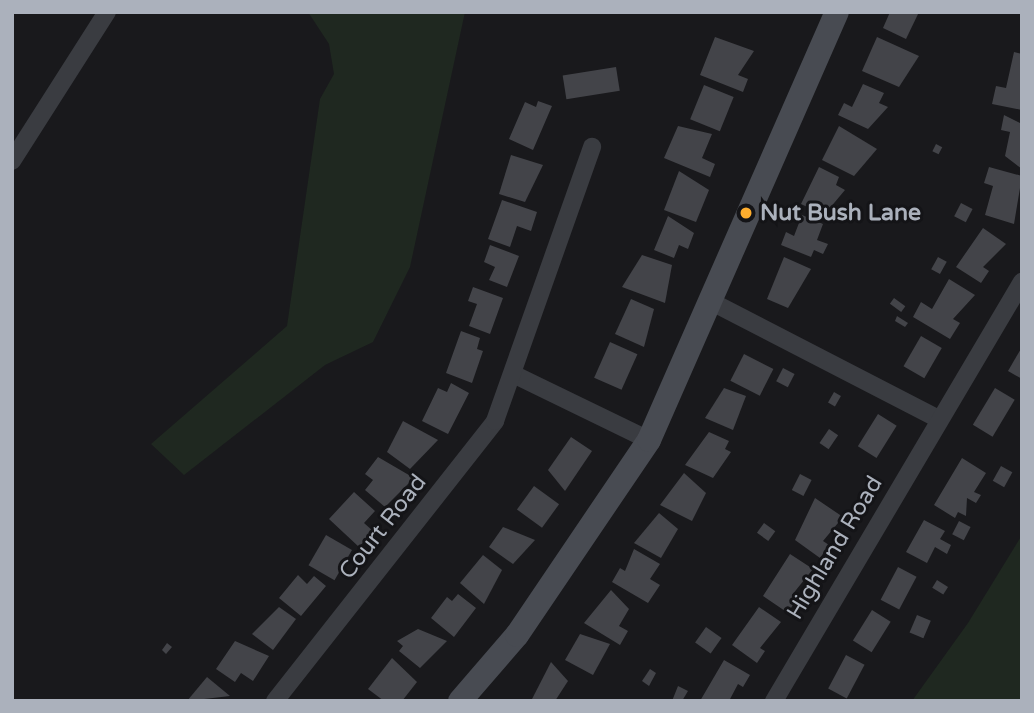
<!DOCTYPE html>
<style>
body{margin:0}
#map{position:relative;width:1034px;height:713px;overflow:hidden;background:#19191c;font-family:"Varela Round",sans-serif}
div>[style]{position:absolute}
.green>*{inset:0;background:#1f2820}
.building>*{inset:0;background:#434449;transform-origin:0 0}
.street>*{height:18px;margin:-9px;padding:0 9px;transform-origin:9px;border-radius:9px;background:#3a3c41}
.secondary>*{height:24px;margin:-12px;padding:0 12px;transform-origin:12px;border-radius:12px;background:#484b52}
.dots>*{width:19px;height:19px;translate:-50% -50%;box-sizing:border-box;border:4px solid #141417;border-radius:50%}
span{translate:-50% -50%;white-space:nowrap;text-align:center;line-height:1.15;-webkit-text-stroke:6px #141417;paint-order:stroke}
.poi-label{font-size:23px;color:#abb1bc;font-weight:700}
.left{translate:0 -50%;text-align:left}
.street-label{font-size:23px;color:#abb1bc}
.frame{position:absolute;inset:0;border:14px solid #abb1bc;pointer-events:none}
</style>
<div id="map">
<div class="green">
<div style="clip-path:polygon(308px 12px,465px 12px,410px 267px,373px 342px,325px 365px,184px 475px,151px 444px,287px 326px,320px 99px,334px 74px,329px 44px)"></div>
<div style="clip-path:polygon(1022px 535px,1022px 701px,912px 701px,968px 623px)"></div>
</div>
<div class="building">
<div style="clip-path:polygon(890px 12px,919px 12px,906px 39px,883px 28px)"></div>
<div style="clip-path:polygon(715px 37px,754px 51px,738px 75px,748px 79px,743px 92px,700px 75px)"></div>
<div style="clip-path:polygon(877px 37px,919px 56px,899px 87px,862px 71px)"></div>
<div style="clip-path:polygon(1014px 52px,1022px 54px,1022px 110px,992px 104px,996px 86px,1006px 88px)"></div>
<div style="left:616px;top:67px;width:24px;height:54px;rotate:81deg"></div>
<div style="clip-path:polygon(863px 84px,884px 93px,879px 103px,888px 107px,868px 129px,838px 115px,844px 103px,852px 107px)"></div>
<div style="left:704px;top:85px;width:32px;height:37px;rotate:22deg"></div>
<div style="clip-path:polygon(538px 101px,552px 106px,533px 150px,509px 139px,525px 102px,536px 107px)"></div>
<div style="clip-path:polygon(1004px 115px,1022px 124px,1022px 169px,1005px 156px,1010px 132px,1001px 130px)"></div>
<div style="clip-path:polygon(678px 126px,712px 134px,702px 158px,715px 164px,710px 177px,664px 158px)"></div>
<div style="clip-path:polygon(839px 126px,877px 149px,854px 176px,822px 160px)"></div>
<div style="left:936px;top:144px;width:7px;height:8px;rotate:27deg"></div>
<div style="clip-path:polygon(511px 155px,543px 165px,525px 202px,499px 194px)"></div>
<div style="clip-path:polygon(819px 167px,839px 177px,836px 185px,845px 190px,824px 215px,801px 204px)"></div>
<div style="clip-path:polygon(989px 167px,1022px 176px,1014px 224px,985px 215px,993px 186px,984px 183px)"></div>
<div style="clip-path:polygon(679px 171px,709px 190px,696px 222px,664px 210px)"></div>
<div style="clip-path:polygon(502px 200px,537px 212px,531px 231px,517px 226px,510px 247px,488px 239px)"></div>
<div style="left:961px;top:203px;width:13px;height:15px;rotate:27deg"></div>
<div style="clip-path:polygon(802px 215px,823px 224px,817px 240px,828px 244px,823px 254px,814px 250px,811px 257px,781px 245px,786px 232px,794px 236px)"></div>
<div style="clip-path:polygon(668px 216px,694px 233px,688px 249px,679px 245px,674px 258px,654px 250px)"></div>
<div style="clip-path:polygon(983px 228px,1006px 244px,983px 267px,989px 271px,981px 283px,956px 267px)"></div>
<div style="clip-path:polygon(490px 245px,519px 256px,507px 287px,489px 280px,495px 267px,484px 262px)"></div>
<div style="clip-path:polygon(642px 255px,672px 265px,665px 303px,622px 287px)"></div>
<div style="clip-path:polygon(784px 257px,811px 269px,788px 308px,767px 299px)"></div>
<div style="left:938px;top:257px;width:10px;height:14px;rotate:29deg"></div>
<div style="clip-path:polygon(949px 279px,975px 295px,953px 319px,960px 323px,950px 339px,913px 317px,921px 302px,932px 309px)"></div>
<div style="clip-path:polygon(473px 287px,503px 298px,490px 334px,469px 326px,477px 304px,468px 301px)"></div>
<div style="left:894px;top:298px;width:14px;height:7px;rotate:36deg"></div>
<div style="clip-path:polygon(631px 299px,654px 309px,644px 347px,615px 334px)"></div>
<div style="clip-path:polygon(897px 316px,908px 323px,905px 327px,895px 321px)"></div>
<div style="clip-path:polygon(461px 331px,480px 338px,477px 349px,483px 351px,472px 383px,446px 373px)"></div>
<div style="left:921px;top:336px;width:24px;height:35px;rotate:30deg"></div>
<div style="left:610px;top:342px;width:30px;height:39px;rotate:24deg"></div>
<div style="clip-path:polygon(1022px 347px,1022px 379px,1008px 371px)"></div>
<div style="left:744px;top:354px;width:33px;height:30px;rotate:27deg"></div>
<div style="left:783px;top:368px;width:13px;height:15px;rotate:27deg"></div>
<div style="clip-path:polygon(451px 383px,469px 393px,448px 434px,422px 421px,438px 388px,447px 392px)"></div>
<div style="clip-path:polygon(724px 388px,746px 396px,733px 430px,705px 418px)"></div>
<div style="left:995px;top:388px;width:23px;height:43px;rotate:31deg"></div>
<div style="left:834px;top:392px;width:8px;height:12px;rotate:30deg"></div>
<div style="left:878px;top:414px;width:22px;height:38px;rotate:32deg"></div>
<div style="clip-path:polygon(403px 421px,438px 440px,410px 469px,387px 452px)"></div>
<div style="left:829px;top:429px;width:11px;height:17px;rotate:34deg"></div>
<div style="clip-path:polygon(709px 432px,729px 441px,725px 449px,731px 452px,713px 478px,685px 465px)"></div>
<div style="clip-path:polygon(571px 437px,592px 451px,565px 491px,548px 470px)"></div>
<div style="clip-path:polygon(378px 457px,414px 478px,385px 507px,365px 490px,373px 480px,365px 474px)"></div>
<div style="clip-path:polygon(962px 458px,986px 473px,974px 492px,981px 495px,976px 503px,967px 498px,966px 516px,958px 512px,955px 518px,934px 505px)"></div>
<div style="left:1001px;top:466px;width:13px;height:17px;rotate:29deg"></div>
<div style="clip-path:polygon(684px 473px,706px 493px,692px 521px,660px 505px)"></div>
<div style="left:800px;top:474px;width:13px;height:18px;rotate:27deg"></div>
<div style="left:534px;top:486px;width:31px;height:29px;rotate:36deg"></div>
<div style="clip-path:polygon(354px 492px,375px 511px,364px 523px,373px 531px,359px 547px,329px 519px)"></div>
<div style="clip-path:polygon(815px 498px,843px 517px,823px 541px,829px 545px,820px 558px,795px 540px)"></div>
<div style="clip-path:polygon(659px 513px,678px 529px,661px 558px,634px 543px)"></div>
<div style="clip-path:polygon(924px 520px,945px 531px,940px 539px,951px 545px,947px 554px,935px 547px,927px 563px,906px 552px)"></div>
<div style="left:959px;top:521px;width:13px;height:15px;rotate:27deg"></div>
<div style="left:764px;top:523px;width:14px;height:12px;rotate:36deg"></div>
<div style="clip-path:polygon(503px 527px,535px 540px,513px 564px,489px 547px)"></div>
<div style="left:326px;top:535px;width:30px;height:35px;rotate:30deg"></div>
<div style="clip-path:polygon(634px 549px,660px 564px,650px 579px,660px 585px,648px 603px,612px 582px,620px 568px,625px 571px)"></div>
<div style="clip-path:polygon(790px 554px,813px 569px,792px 595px,797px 598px,788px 613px,763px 596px)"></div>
<div style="clip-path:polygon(483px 555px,502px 570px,484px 604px,460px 583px)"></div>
<div style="left:898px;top:567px;width:21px;height:37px;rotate:28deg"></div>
<div style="clip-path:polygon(298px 575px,307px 584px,314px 576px,326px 586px,301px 616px,279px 598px)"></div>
<div style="left:937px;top:580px;width:13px;height:9px;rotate:32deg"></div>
<div style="clip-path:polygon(611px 590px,629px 609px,619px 626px,628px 631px,620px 645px,584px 623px)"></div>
<div style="clip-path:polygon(458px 594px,476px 608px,454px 637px,431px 618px,447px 597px,452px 601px)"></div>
<div style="clip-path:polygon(279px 607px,296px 619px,273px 650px,252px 634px)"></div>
<div style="clip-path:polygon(759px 607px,781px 622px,760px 648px,765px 651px,757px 663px,732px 645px)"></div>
<div style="left:872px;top:610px;width:22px;height:36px;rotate:32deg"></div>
<div style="left:917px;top:615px;width:15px;height:19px;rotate:23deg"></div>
<div style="left:706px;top:627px;width:19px;height:19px;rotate:35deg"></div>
<div style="clip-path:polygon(418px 629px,447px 641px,420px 668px,399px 651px,403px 646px,397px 641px)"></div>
<div style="clip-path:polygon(580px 634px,610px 644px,593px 675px,565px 660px)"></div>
<div style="clip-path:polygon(235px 641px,269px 656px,253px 681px,241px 673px,235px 682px,216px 669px)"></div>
<div style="clip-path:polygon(167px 643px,172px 647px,166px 654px,162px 650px)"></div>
<div style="left:846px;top:655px;width:21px;height:38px;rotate:28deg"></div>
<div style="clip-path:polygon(392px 658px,417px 682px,402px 701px,384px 701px,368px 689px)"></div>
<div style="clip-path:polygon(724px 660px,750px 675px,743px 687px,738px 684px,729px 701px,700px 701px)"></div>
<div style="clip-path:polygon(551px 662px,568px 681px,555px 701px,531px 701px)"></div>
<div style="clip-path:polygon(650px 669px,656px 673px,649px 686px,642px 681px)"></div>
<div style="clip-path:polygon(207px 677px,230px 696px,187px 701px)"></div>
<div style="clip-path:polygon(678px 686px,688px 691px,682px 701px,672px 701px)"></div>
</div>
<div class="street">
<div style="left:12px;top:161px;width:177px;rotate:-57.5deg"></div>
<div style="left:708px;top:300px;width:260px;rotate:27.3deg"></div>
<div style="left:515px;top:375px;width:149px;rotate:25.9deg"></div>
<div style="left:275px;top:701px;width:356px;rotate:-51.8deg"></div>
<div style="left:495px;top:421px;width:291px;rotate:-70.5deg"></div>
<div style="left:774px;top:701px;width:487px;rotate:-59.4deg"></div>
</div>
<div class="secondary">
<div style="left:460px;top:701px;width:87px;rotate:-49.2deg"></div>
<div style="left:517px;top:635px;width:235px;rotate:-55.9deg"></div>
<div style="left:649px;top:440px;width:467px;rotate:-66.3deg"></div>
</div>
<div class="dots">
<div style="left:746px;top:213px;background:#ffae2e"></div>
</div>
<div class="poi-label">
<span class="left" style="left:760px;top:213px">Nut Bush Lane</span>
</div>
<div class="street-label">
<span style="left:383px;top:527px;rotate:-52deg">Court Road</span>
<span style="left:835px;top:548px;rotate:-59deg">Highland Road</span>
</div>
<div class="frame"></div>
</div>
